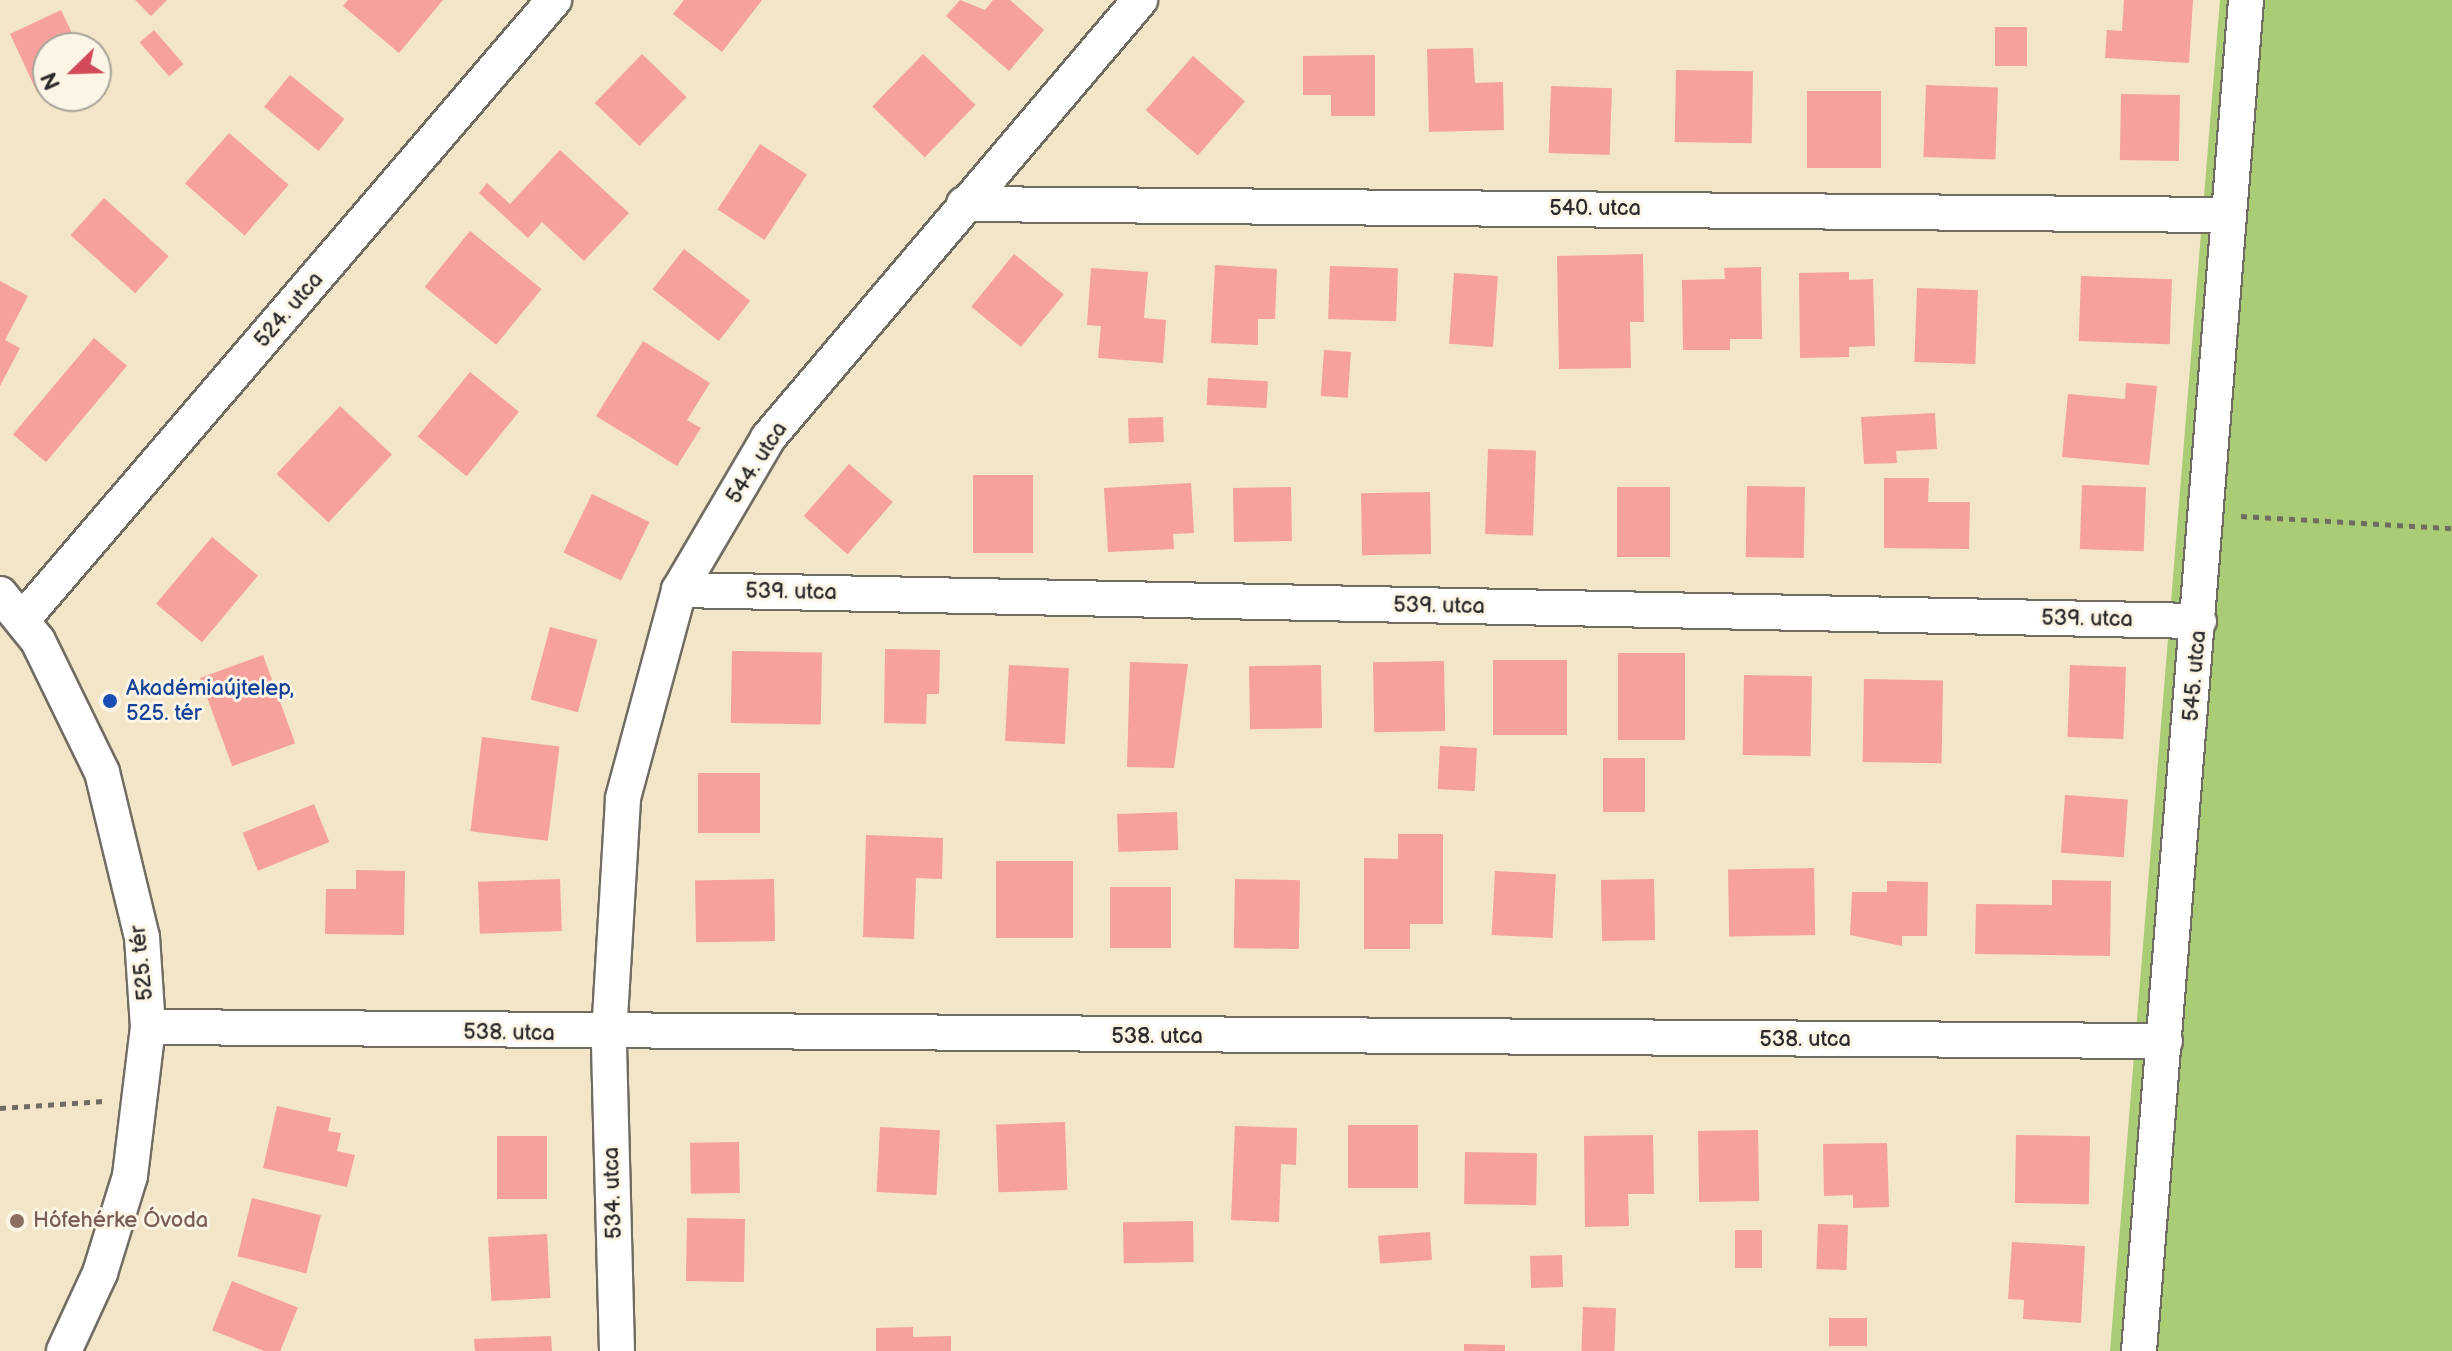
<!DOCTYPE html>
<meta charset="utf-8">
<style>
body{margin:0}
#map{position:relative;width:2452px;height:1351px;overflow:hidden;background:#f2e5c8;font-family:"Balsamiq Sans",sans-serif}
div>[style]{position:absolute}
.green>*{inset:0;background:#a9cc75}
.building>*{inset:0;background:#f6a19b;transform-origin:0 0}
.path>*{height:5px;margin-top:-2.5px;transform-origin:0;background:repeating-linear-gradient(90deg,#716c62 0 6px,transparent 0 12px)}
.roads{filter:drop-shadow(2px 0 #716c62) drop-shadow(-2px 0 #716c62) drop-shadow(0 2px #716c62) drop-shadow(0 -2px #716c62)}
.street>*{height:34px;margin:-17px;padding:0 17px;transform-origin:17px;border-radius:17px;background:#fff}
.dots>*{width:22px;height:22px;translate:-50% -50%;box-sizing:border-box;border:4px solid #fcf5e5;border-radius:50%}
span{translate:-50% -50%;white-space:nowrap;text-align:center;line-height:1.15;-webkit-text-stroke:6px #fcf5e5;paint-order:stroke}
.street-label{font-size:22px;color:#2b2b2b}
.transit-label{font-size:22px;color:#164399}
.left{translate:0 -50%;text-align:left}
.education-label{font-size:22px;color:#785e54}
.north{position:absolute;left:32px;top:32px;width:80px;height:80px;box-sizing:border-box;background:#fcf5e5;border:2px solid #a8a49b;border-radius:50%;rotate:247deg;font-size:22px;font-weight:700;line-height:32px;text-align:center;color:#2b2b2b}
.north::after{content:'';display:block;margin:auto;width:28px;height:36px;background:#d1495b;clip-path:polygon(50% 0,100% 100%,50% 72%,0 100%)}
</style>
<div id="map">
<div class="green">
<div style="clip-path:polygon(2220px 0,2452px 0,2452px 1351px,2110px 1351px)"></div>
</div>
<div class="building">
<div style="clip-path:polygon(135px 0,167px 0,151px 16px)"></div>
<div style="clip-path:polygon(348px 0,443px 0,399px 53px,343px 6px)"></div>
<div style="clip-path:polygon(684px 0,762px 0,722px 52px,673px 14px)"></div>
<div style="clip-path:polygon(960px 0,985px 10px,993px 0,1010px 0,1044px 30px,1009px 71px,946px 16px)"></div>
<div style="clip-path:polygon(2124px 0,2193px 0,2189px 63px,2105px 58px,2107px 30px,2122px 31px)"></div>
<div style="clip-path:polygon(61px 10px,73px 35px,48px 48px,48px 87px,37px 92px,10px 34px)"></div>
<div style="left:1995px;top:27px;width:32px;height:39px"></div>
<div style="left:154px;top:30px;width:45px;height:19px;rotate:49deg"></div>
<div style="clip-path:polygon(1473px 48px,1475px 83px,1503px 82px,1504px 130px,1429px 132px,1427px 49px)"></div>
<div style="left:642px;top:54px;width:62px;height:68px;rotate:44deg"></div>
<div style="left:923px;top:54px;width:73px;height:73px;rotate:44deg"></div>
<div style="clip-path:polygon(1375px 55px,1375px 116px,1331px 116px,1331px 95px,1303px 95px,1303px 56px)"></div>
<div style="left:1193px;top:56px;width:69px;height:72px;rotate:41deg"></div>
<div style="left:1676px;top:70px;width:77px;height:72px;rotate:1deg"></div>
<div style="left:290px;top:75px;width:70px;height:41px;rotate:39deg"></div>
<div style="left:1926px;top:85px;width:72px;height:72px;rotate:2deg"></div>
<div style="left:1551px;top:86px;width:61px;height:67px;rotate:2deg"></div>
<div style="left:1807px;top:91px;width:74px;height:77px"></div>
<div style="left:2121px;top:94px;width:59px;height:66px;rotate:1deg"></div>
<div style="left:229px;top:133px;width:79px;height:67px;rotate:41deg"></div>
<div style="left:760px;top:144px;width:56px;height:78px;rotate:33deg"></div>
<div style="clip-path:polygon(560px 150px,629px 213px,584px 261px,542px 222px,528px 238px,479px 193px,487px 183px,510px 204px)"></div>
<div style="left:104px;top:198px;width:87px;height:50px;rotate:42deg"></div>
<div style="left:470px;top:231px;width:92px;height:72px;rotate:39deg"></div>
<div style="left:684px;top:249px;width:84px;height:51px;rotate:38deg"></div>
<div style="left:1014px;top:254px;width:64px;height:68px;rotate:39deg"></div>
<div style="clip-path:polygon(1643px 254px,1644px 322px,1630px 322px,1631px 368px,1559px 369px,1557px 256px)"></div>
<div style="clip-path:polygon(1215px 265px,1277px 269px,1275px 319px,1258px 319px,1258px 345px,1211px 343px)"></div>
<div style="left:1330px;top:266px;width:68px;height:53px;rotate:2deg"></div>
<div style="clip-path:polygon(1761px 267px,1762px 339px,1730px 339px,1730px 350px,1683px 350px,1682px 280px,1725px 279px,1724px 268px)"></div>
<div style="clip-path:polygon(1091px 268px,1148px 272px,1144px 318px,1166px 320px,1163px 363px,1098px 358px,1101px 326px,1087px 325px)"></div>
<div style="clip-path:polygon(1849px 272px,1849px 280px,1873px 279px,1875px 346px,1849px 347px,1849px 357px,1800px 358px,1799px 273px)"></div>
<div style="left:1454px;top:273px;width:44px;height:71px;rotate:4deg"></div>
<div style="left:2081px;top:276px;width:91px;height:65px;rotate:2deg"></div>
<div style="clip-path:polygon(0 281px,28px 296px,5px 340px,20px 348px,0 386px)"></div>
<div style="left:1917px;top:288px;width:61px;height:74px;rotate:2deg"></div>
<div style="left:94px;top:338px;width:43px;height:126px;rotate:40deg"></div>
<div style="clip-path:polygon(643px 341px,710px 383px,687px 420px,701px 428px,677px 466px,596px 416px)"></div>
<div style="left:1324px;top:350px;width:27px;height:46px;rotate:4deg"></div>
<div style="left:470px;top:372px;width:63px;height:83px;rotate:39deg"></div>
<div style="left:1208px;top:378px;width:60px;height:27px;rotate:3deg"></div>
<div style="clip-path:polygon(2126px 383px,2157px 386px,2149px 465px,2062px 457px,2068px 394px,2125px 399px)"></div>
<div style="left:340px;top:406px;width:71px;height:93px;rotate:43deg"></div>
<div style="clip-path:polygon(1935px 413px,1937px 449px,1896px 451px,1897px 463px,1864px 464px,1861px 417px)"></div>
<div style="left:1163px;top:417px;width:25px;height:35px;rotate:88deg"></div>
<div style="left:1488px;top:449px;width:48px;height:85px;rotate:2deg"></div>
<div style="left:849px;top:464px;width:58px;height:69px;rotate:41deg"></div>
<div style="left:973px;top:475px;width:60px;height:78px"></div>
<div style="clip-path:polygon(1884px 478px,1929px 478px,1928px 502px,1970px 502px,1969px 549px,1884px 548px)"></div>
<div style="clip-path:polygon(1191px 483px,1194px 533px,1173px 534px,1174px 549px,1108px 552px,1104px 488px)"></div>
<div style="left:2082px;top:485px;width:64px;height:64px;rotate:2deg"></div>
<div style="left:1747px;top:486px;width:58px;height:71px;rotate:1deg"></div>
<div style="left:1291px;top:487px;width:54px;height:58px;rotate:89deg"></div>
<div style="left:1617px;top:487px;width:53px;height:70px"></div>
<div style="left:1430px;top:492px;width:62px;height:69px;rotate:89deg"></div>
<div style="left:592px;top:494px;width:64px;height:65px;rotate:26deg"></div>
<div style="left:212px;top:537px;width:60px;height:87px;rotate:40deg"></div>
<div style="left:550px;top:627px;width:49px;height:75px;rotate:15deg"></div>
<div style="clip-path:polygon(885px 649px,940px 650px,939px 694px,927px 694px,926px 724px,884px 723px)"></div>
<div style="left:732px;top:651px;width:90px;height:72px;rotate:1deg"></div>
<div style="left:1618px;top:653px;width:67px;height:87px"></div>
<div style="left:263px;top:655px;width:94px;height:67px;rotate:70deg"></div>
<div style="left:1493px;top:660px;width:74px;height:75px"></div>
<div style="left:1444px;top:661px;width:70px;height:71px;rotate:89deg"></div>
<div style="clip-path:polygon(1130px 662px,1188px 664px,1174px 768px,1127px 767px)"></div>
<div style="left:1009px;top:665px;width:60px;height:76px;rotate:3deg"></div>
<div style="left:1321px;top:665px;width:63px;height:72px;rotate:89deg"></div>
<div style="left:2070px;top:665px;width:56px;height:72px;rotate:2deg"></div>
<div style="left:1744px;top:675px;width:68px;height:80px;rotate:1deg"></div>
<div style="left:1864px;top:679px;width:79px;height:83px;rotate:1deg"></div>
<div style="left:482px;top:737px;width:78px;height:95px;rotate:7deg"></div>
<div style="left:1440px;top:746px;width:37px;height:43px;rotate:3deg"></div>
<div style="left:1603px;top:758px;width:42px;height:54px"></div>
<div style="left:698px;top:773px;width:62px;height:60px"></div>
<div style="left:2065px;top:795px;width:63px;height:58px;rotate:4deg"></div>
<div style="left:314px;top:804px;width:41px;height:77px;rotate:68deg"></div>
<div style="left:1177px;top:812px;width:38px;height:60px;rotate:88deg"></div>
<div style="clip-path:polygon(1398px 834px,1443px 834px,1443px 924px,1410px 924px,1410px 949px,1364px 949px,1364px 858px,1398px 859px)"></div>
<div style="clip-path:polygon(866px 835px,943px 838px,942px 879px,916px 878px,914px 939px,863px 937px)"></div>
<div style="left:1073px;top:861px;width:77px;height:77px;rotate:90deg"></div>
<div style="left:1814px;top:868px;width:67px;height:86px;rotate:89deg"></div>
<div style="clip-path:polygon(356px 870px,405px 871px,404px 935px,325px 934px,326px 889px,356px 889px)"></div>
<div style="left:1495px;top:871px;width:61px;height:64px;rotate:3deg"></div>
<div style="left:560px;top:879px;width:52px;height:82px;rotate:88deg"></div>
<div style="left:774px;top:879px;width:62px;height:79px;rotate:89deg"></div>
<div style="left:1235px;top:879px;width:65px;height:69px;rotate:1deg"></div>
<div style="left:1654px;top:879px;width:61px;height:53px;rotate:89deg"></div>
<div style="clip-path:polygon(2052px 880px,2111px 881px,2110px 956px,1975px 954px,1976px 904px,2052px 905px)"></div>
<div style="clip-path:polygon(1887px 881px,1928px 882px,1927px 936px,1902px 936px,1902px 946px,1850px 935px,1852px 892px,1887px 892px)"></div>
<div style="left:1171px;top:887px;width:61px;height:61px;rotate:90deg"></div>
<div style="clip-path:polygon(277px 1106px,331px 1118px,328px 1131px,341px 1133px,337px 1151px,355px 1155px,347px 1187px,263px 1168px)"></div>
<div style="left:1065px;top:1122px;width:68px;height:69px;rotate:88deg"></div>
<div style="left:1348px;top:1125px;width:70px;height:63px"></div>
<div style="clip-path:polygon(1235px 1126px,1297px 1128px,1296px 1165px,1281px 1164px,1279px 1222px,1231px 1220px)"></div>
<div style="left:880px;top:1127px;width:60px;height:65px;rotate:3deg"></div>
<div style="left:1758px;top:1130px;width:71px;height:60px;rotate:89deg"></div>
<div style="clip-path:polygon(1653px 1135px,1654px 1194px,1628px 1194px,1629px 1226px,1585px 1227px,1584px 1136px)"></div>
<div style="left:2016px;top:1135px;width:74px;height:68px;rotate:1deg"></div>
<div style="left:497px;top:1136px;width:50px;height:63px"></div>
<div style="left:739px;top:1142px;width:51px;height:49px;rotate:89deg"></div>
<div style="clip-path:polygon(1887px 1143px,1889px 1207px,1853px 1208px,1853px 1195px,1824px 1196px,1823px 1144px)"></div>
<div style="left:1465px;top:1152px;width:72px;height:52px;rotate:1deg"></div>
<div style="left:252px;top:1198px;width:71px;height:60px;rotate:14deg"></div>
<div style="left:745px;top:1219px;width:63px;height:58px;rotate:91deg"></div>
<div style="left:1193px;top:1221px;width:41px;height:70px;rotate:89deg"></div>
<div style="left:1818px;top:1224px;width:30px;height:45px;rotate:2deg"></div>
<div style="left:1735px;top:1230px;width:27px;height:38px"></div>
<div style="left:1430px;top:1232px;width:28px;height:52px;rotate:86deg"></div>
<div style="left:547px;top:1234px;width:64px;height:59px;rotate:87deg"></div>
<div style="clip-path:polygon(2012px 1242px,2085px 1246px,2081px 1323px,2023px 1319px,2024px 1300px,2008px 1299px)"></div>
<div style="left:1562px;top:1255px;width:32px;height:32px;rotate:88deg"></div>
<div style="left:232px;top:1281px;width:71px;height:53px;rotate:22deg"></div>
<div style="left:1583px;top:1307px;width:33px;height:44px;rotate:2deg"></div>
<div style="left:1829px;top:1318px;width:38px;height:28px"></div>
<div style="clip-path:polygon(913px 1327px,913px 1337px,951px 1336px,951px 1351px,876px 1351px,876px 1328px)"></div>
<div style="clip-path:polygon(551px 1336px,552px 1351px,475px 1351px,474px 1339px)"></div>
<div style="clip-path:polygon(1464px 1344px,1505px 1345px,1505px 1351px,1464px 1351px)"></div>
</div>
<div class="path">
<div style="left:2241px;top:516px;width:211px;rotate:3.3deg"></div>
<div style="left:0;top:1108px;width:104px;rotate:-3.9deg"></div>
</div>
<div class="roads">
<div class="street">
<div style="left:964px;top:204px;width:1261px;rotate:0.5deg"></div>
<div style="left:679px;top:590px;width:1520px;rotate:1.17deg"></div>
<div style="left:0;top:594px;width:60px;rotate:51deg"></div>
<div style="left:38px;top:641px;width:146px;rotate:64deg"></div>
<div style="left:102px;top:772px;width:170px;rotate:76.4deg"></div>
<div style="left:142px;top:937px;width:90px;rotate:86.2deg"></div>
<div style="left:148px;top:1027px;width:150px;rotate:96.9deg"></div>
<div style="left:130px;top:1176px;width:102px;rotate:107.2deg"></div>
<div style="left:100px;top:1273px;width:86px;rotate:114.8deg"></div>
<div style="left:23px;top:619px;width:816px;rotate:-49.38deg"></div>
<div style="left:148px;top:1027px;width:2017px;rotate:0.4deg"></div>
<div style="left:617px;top:1351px;width:316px;rotate:-91.5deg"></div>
<div style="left:609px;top:1035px;width:237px;rotate:-86.6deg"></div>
<div style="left:623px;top:798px;width:215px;rotate:-74.9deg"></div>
<div style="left:679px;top:590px;width:176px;rotate:-59.6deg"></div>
<div style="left:768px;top:438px;width:575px;rotate:-49.66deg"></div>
<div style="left:2139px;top:1351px;width:1355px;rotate:-85.47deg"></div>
</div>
</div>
<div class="dots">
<div style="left:110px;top:701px;background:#1a4fb4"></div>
<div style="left:17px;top:1221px;background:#8d6e63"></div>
</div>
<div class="street-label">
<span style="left:1595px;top:209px">540. utca</span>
<span style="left:289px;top:310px;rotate:-49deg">524. utca</span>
<span style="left:757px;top:463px;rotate:-57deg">544. utca</span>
<span style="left:791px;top:592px;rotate:1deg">539. utca</span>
<span style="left:1439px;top:606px;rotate:1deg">539. utca</span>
<span style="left:2087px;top:619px;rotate:1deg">539. utca</span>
<span style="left:2195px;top:676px;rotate:-85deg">545. utca</span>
<span style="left:142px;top:963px;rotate:-96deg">525. tér</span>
<span style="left:509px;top:1033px;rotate:1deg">538. utca</span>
<span style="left:1157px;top:1037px">538. utca</span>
<span style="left:1805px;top:1040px">538. utca</span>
<span style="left:613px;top:1193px;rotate:-92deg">534. utca</span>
</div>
<div class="transit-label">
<span class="left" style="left:126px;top:701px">Akadémiaújtelep,<br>525. tér</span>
</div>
<div class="education-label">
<span class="left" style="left:33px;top:1221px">Hófehérke Óvoda</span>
</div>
<div class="north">N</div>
</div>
